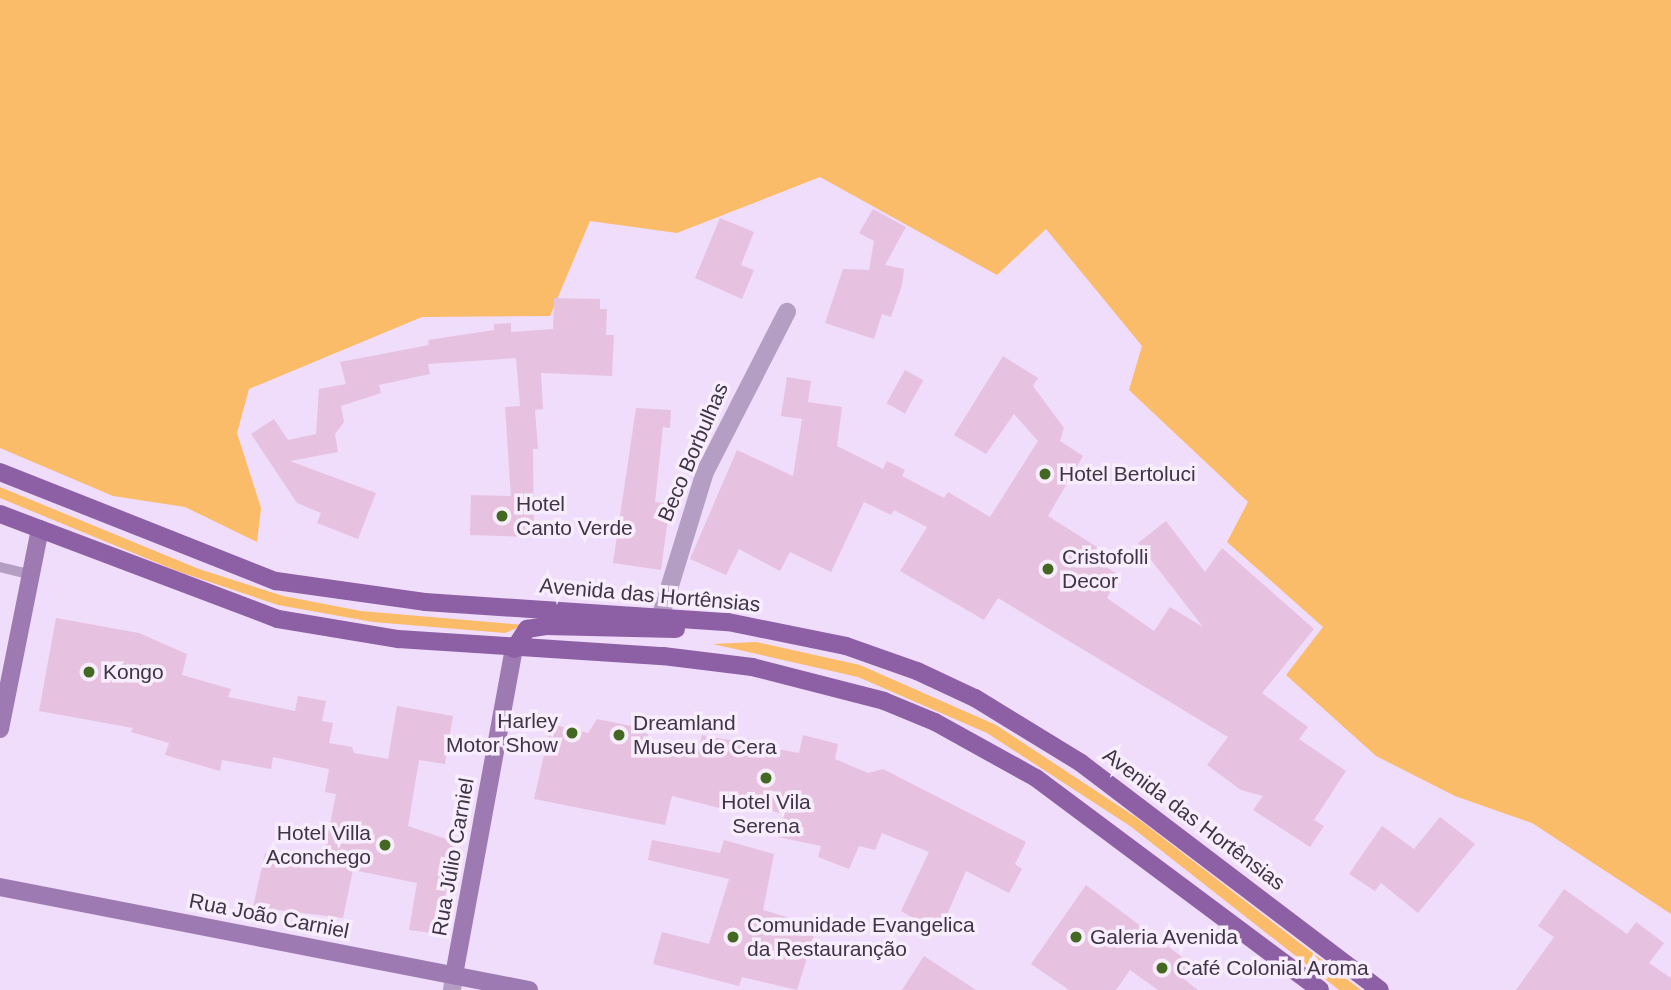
<!DOCTYPE html>
<meta charset="utf-8">
<style>
body{margin:0}
#map{position:relative;width:1671px;height:990px;overflow:hidden;background:#f0dcfb;font-family:Helvetica,sans-serif}
div>[style]{position:absolute}
.green>*{inset:0;background:#fabc68}
.building>*{inset:0;background:#e7c2e0;transform-origin:0 0}
.lane>*{height:10px;margin:-5px;padding:0 5px;transform-origin:5px;border-radius:5px;background:#b59ec3}
.street>*{height:18px;margin:-9px;padding:0 9px;transform-origin:9px;border-radius:9px;background:#b59ec3}
.secondary>*{height:18px;margin:-9px;padding:0 9px;transform-origin:9px;border-radius:9px;background:#9e7ab2}
.primary>*{height:18px;margin:-9px;padding:0 9px;transform-origin:9px;border-radius:9px;background:#8d60a5}
.dots>*{width:19px;height:19px;translate:-50% -50%;box-sizing:border-box;border:4px solid #f7edfd;border-radius:50%}
span{translate:-50% -50%;white-space:nowrap;text-align:center;line-height:1.15;-webkit-text-stroke:7px #f7edfd;paint-order:stroke}
.street-label{font-size:21px;color:#3f3545}
.poi-label{font-size:21px;color:#3f3545}
.left{translate:0 -50%;text-align:left}
.right{translate:-100% -50%;text-align:right}
</style>
<div id="map">
<div class="green">
<div style="clip-path:polygon(0 0,1671px 0,1671px 914px,1532px 823px,1455px 796px,1376px 756px,1286px 675px,1323px 627px,1227px 542px,1248px 502px,1129px 390px,1142px 346px,1046px 229px,997px 275px,820px 177px,677px 233px,590px 221px,550px 316px,422px 317px,249px 389px,237px 433px,261px 508px,257px 542px,185px 507px,113px 496px,0 448px)"></div>
<div style="clip-path:polygon(0 487px,199px 569px,283px 596px,361px 611px,524px 625px,505px 633px,373px 622px,278px 605px,177px 571px,0 498px)"></div>
<div style="clip-path:polygon(756px 642px,860px 665px,996px 725px,1137px 818px,1361px 990px,1339px 990px,1130px 826px,987px 733px,858px 677px,713px 644px)"></div>
</div>
<div class="building">
<div style="clip-path:polygon(873px 209px,906px 227px,885px 265px,904px 269px,902px 285px,891px 317px,882px 314px,874px 339px,825px 323px,843px 269px,869px 270px,874px 241px,859px 233px)"></div>
<div style="clip-path:polygon(720px 218px,754px 232px,741px 265px,754px 270px,742px 299px,695px 278px)"></div>
<div style="clip-path:polygon(554px 298px,600px 299px,600px 309px,607px 309px,606px 335px,614px 335px,612px 376px,541px 373px,543px 409px,535px 410px,538px 449px,533px 449px,534px 537px,470px 535px,471px 495px,511px 496px,505px 407px,520px 406px,516px 358px,428px 364px,430px 374px,379px 385px,381px 393px,341px 406px,344px 422px,335px 434px,338px 452px,290px 461px,376px 493px,358px 539px,317px 523px,321px 513px,297px 503px,251px 434px,274px 419px,288px 440px,316px 434px,319px 389px,346px 384px,340px 362px,429px 345px,428px 340px,494px 330px,494px 324px,511px 323px,511px 332px,553px 329px)"></div>
<div style="clip-path:polygon(1003px 356px,1038px 378px,1033px 386px,1064px 428px,1060px 441px,1083px 456px,1048px 516px,1097px 547px,1091px 558px,1119px 575px,1107px 598px,1154px 631px,1170px 607px,1203px 627px,1138px 543px,1166px 521px,1205px 572px,1222px 548px,1314px 629px,1262px 693px,1308px 727px,1299px 739px,1346px 771px,1314px 820px,1324px 826px,1310px 847px,1253px 810px,1263px 796px,1241px 790px,1207px 765px,1228px 737px,998px 598px,984px 620px,900px 571px,927px 527px,894px 510px,891px 515px,864px 502px,831px 572px,790px 552px,780px 571px,739px 549px,726px 575px,690px 559px,737px 450px,793px 476px,802px 419px,781px 416px,787px 377px,811px 381px,808px 402px,842px 407px,837px 446px,883px 469px,887px 461px,905px 470px,902px 476px,944px 498px,948px 492px,990px 517px,1038px 441px,1014px 414px,986px 454px,954px 435px)"></div>
<div style="left:905px;top:370px;width:21px;height:38px;rotate:29deg"></div>
<div style="clip-path:polygon(636px 408px,671px 410px,670px 428px,663px 427px,655px 502px,670px 504px,661px 570px,613px 563px)"></div>
<div style="clip-path:polygon(56px 618px,139px 633px,187px 654px,182px 675px,231px 689px,228px 697px,295px 711px,298px 696px,326px 701px,322px 721px,333px 723px,329px 743px,352px 747px,354px 753px,388px 759px,397px 706px,453px 716px,445px 764px,419px 760px,408px 826px,455px 842px,439px 934px,409px 930px,417px 883px,353px 870px,343px 918px,253px 907px,265px 853px,322px 865px,336px 794px,325px 792px,329px 769px,273px 757px,271px 769px,222px 760px,220px 771px,165px 755px,169px 743px,131px 732px,133px 728px,39px 711px)"></div>
<div style="clip-path:polygon(597px 719px,646px 729px,651px 745px,697px 756px,702px 735px,799px 753px,803px 735px,838px 744px,835px 759px,868px 773px,883px 769px,1026px 842px,1015px 864px,1022px 869px,1009px 893px,966px 871px,939px 933px,901px 911px,929px 852px,882px 833px,875px 850px,859px 846px,849px 869px,818px 857px,821px 846px,778px 837px,784px 814px,729px 801px,727px 810px,672px 796px,665px 825px,534px 799px,551px 724px,588px 733px)"></div>
<div style="clip-path:polygon(1440px 817px,1475px 844px,1418px 913px,1381px 883px,1375px 891px,1349px 874px,1382px 826px,1414px 849px)"></div>
<div style="clip-path:polygon(652px 840px,720px 853px,724px 840px,774px 854px,763px 910px,817px 926px,797px 990px,742px 977px,739px 986px,653px 964px,662px 932px,709px 944px,729px 879px,648px 860px)"></div>
<div style="clip-path:polygon(1086px 885px,1190px 963px,1180px 976px,1198px 990px,1158px 990px,1130px 970px,1116px 990px,1069px 990px,1031px 964px)"></div>
<div style="clip-path:polygon(1564px 889px,1627px 934px,1636px 922px,1664px 943px,1649px 963px,1671px 978px,1671px 990px,1516px 990px,1554px 937px,1538px 926px)"></div>
<div style="clip-path:polygon(924px 956px,976px 990px,902px 990px)"></div>
</div>
<div class="lane">
<div style="left:0;top:567px;width:34px;rotate:14deg"></div>
</div>
<div class="street">
<div style="left:660px;top:618px;width:153px;rotate:-72.9deg"></div>
<div style="left:705px;top:472px;width:180px;rotate:-62.9deg"></div>
<div style="left:452px;top:990px;width:15px;rotate:-82deg"></div>
</div>
<div class="secondary">
<div style="left:0;top:729px;width:204px;rotate:-78.7deg"></div>
<div style="left:0;top:887px;width:539px;rotate:11.02deg"></div>
<div style="left:454px;top:975px;width:331px;rotate:-79.6deg"></div>
</div>
<div class="primary">
<div style="left:0;top:472px;width:297px;rotate:21.6deg"></div>
<div style="left:276px;top:581px;width:150px;rotate:8deg"></div>
<div style="left:425px;top:602px;width:304px;rotate:3.8deg"></div>
<div style="left:728px;top:622px;width:120px;rotate:11.5deg"></div>
<div style="left:846px;top:646px;width:75px;rotate:19.4deg"></div>
<div style="left:917px;top:671px;width:64px;rotate:25deg"></div>
<div style="left:975px;top:698px;width:124px;rotate:31.5deg"></div>
<div style="left:1081px;top:763px;width:375px;rotate:37.2deg"></div>
<div style="left:0;top:514px;width:297px;rotate:20.7deg"></div>
<div style="left:278px;top:619px;width:122px;rotate:9.5deg"></div>
<div style="left:398px;top:639px;width:266px;rotate:3.7deg"></div>
<div style="left:663px;top:656px;width:90px;rotate:7deg"></div>
<div style="left:752px;top:667px;width:136px;rotate:14.4deg"></div>
<div style="left:884px;top:701px;width:55px;rotate:22.4deg"></div>
<div style="left:935px;top:722px;width:115px;rotate:29deg"></div>
<div style="left:1036px;top:778px;width:354px;rotate:36.7deg"></div>
<div style="left:514px;top:649px;width:24px;rotate:-57deg"></div>
<div style="left:527px;top:629px;width:19px;rotate:-9deg"></div>
<div style="left:546px;top:626px;width:130px;rotate:1.3deg"></div>
</div>
<div class="dots">
<div style="left:1045px;top:474px;background:#426821"></div>
<div style="left:502px;top:516px;background:#426821"></div>
<div style="left:1048px;top:569px;background:#426821"></div>
<div style="left:89px;top:672px;background:#426821"></div>
<div style="left:572px;top:733px;background:#426821"></div>
<div style="left:619px;top:735px;background:#426821"></div>
<div style="left:766px;top:778px;background:#426821"></div>
<div style="left:385px;top:845px;background:#426821"></div>
<div style="left:733px;top:937px;background:#426821"></div>
<div style="left:1076px;top:937px;background:#426821"></div>
<div style="left:1162px;top:968px;background:#426821"></div>
</div>
<div class="street-label">
<span style="left:693px;top:452px;rotate:-67deg">Beco Borbulhas</span>
<span style="left:650px;top:595px;rotate:5deg">Avenida das Hortênsias</span>
<span style="left:1194px;top:819px;rotate:37deg">Avenida das Hortênsias</span>
<span style="left:453px;top:857px;rotate:-80deg">Rua Júlio Carniel</span>
<span style="left:269px;top:916px;rotate:11deg">Rua João Carniel</span>
</div>
<div class="poi-label">
<span class="left" style="left:1059px;top:474px">Hotel Bertoluci</span>
<span class="left" style="left:516px;top:516px">Hotel<br>Canto Verde</span>
<span class="left" style="left:1062px;top:569px">Cristofolli<br>Decor</span>
<span class="left" style="left:103px;top:672px">Kongo</span>
<span class="right" style="left:558px;top:733px">Harley<br>Motor Show</span>
<span class="left" style="left:633px;top:735px">Dreamland<br>Museu de Cera</span>
<span style="left:766px;top:814px">Hotel Vila<br>Serena</span>
<span class="right" style="left:371px;top:845px">Hotel Villa<br>Aconchego</span>
<span class="left" style="left:747px;top:937px">Comunidade Evangelica<br>da Restauranção</span>
<span class="left" style="left:1090px;top:937px">Galeria Avenida</span>
<span class="left" style="left:1176px;top:968px">Café Colonial Aroma</span>
</div>
</div>
